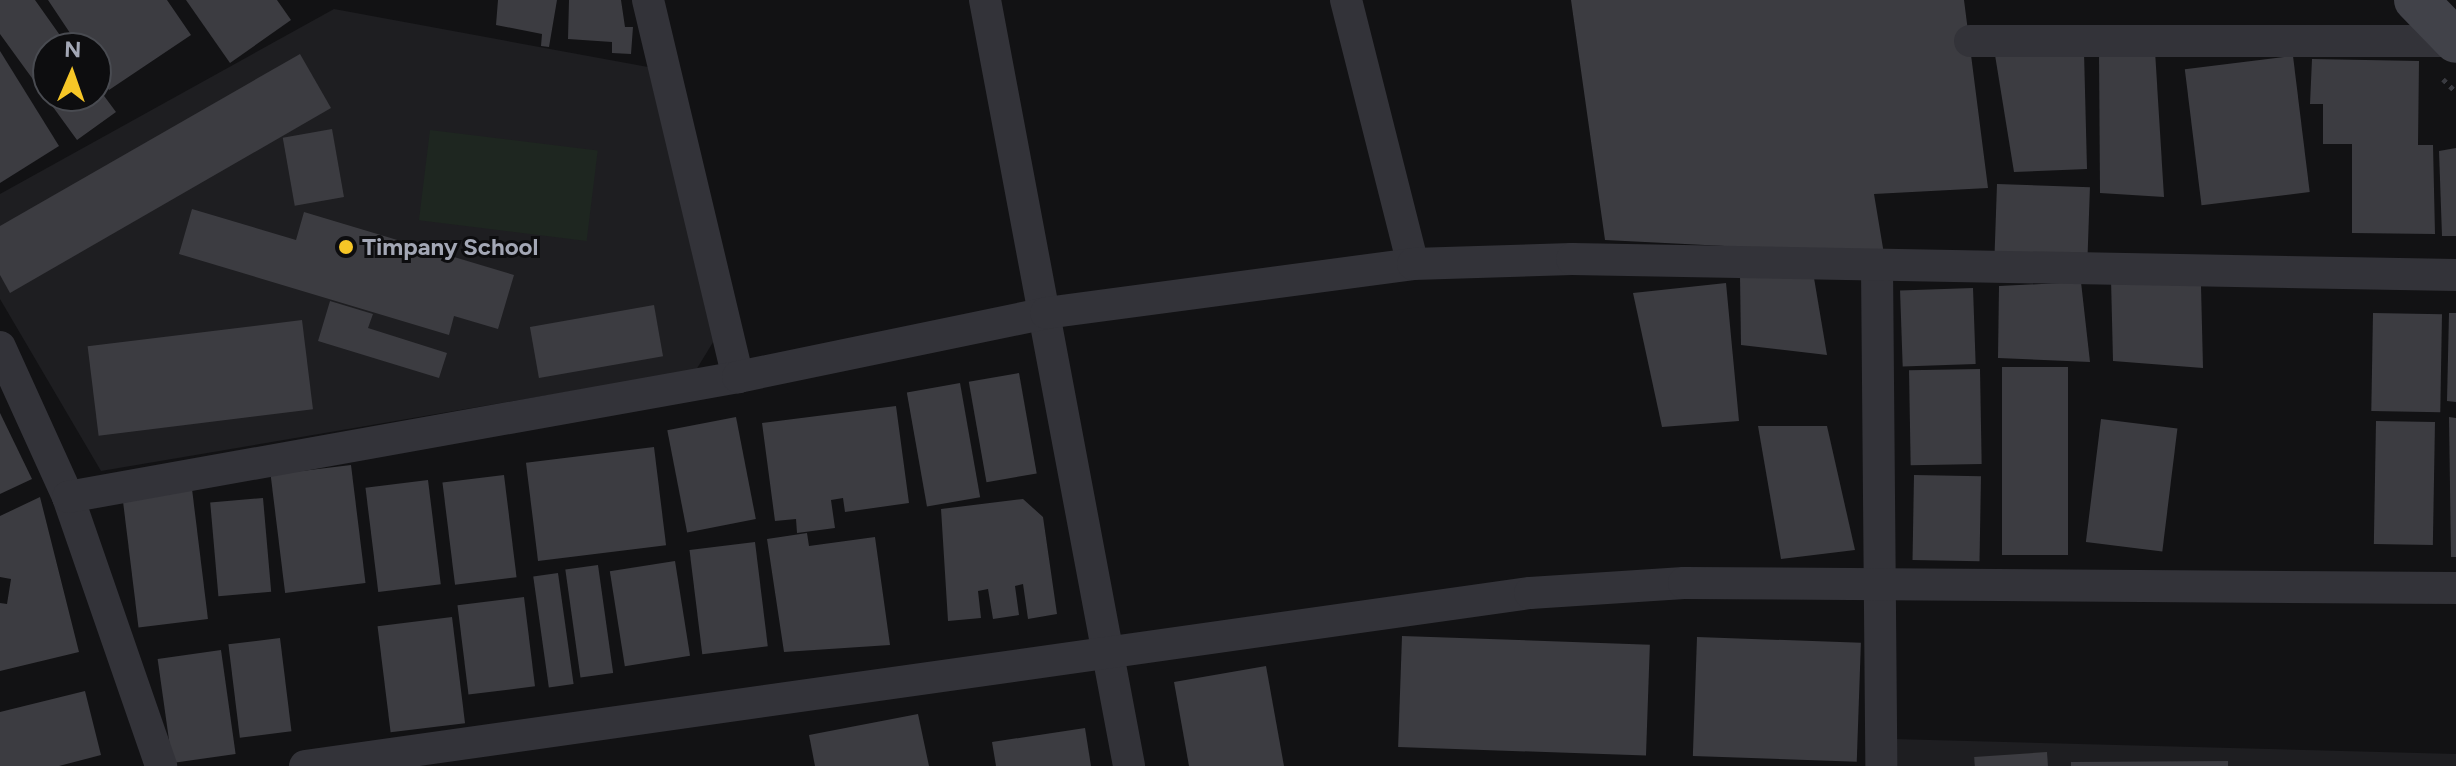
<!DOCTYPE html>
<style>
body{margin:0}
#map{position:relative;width:2456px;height:766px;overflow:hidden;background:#121214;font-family:Figtree,sans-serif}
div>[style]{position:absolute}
.built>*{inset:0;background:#1e1e21}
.green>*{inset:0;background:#1e2620;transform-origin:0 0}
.building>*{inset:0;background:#3c3c41;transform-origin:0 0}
.path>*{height:5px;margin-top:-2.5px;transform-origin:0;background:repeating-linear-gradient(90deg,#393a40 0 4px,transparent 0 10px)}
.street>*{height:32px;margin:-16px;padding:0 16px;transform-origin:16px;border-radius:16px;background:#333339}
.secondary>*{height:44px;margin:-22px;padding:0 22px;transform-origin:22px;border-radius:22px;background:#414249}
.dots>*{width:22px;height:22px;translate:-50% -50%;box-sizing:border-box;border:4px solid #0d0d0f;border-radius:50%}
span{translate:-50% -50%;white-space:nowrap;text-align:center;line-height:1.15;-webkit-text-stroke:6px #0d0d0f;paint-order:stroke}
.poi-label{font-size:24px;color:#a3a7b5;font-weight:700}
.left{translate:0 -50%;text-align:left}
.north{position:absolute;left:32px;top:32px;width:80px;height:80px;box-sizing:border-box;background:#0d0d0f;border:2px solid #494b51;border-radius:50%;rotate:2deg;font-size:22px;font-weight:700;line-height:32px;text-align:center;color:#a3a7b5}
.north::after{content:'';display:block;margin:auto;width:28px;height:36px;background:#f6c627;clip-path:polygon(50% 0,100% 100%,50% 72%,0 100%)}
</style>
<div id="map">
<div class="built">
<div style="clip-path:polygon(334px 9px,648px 67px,715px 339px,696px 370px,101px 471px,0 299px,0 194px)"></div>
<div style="clip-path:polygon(1893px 739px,2456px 754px,2456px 766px,1893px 766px)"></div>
</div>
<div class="green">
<div style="left:430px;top:130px;width:169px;height:91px;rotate:7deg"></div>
</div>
<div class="building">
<div style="clip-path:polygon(0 0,35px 0,69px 48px,48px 48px,48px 96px,96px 96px,96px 85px,116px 112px,77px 140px,0 34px)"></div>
<div style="clip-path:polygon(48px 0,167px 0,191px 35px,109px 90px,96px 71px,96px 48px,80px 48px)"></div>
<div style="clip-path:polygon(186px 0,277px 0,291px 20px,230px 63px)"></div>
<div style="clip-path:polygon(498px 0,557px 0,549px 47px,541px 46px,542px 34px,496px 25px)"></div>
<div style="clip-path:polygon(569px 0,621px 0,625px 27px,633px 27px,631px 54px,612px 53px,612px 42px,568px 39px)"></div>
<div style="clip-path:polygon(1571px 0,1964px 0,1988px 188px,1874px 194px,1884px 254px,1605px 240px)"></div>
<div style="clip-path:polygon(0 51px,59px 146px,0 183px)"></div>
<div style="clip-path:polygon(2099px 51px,2155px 51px,2164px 197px,2100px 193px)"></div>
<div style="clip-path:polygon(2084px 52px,2087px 169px,2014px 172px,1995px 55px)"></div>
<div style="clip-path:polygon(300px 54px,331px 108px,10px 293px,0 275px,0 226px)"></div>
<div style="left:2293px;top:56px;width:137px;height:109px;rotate:83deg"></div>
<div style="clip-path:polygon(2312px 59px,2419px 61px,2418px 145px,2433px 145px,2435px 234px,2352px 233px,2352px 144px,2323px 144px,2323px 104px,2310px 104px)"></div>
<div style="left:332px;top:129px;width:69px;height:50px;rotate:80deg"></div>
<div style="clip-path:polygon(2456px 148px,2456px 236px,2442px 236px,2439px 151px)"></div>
<div style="left:1997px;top:184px;width:93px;height:68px;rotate:2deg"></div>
<div style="clip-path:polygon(192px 209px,296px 240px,304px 212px,514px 275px,498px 329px,454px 316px,449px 335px,179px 254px)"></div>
<div style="clip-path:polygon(1740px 276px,1814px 278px,1827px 355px,1741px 345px)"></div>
<div style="clip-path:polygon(2111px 279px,2201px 286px,2203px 368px,2113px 361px)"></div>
<div style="clip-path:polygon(2081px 282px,2090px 362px,1998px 358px,1999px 286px)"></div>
<div style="clip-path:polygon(1726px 283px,1739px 421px,1662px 427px,1633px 293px)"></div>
<div style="left:1973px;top:288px;width:76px;height:73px;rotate:88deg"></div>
<div style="clip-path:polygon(330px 301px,373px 314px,368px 328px,447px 353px,439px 378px,318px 341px)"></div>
<div style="left:654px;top:305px;width:52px;height:126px;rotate:80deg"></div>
<div style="left:2373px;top:313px;width:69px;height:98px;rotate:1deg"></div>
<div style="clip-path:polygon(2449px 313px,2456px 313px,2456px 402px,2447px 401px)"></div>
<div style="left:302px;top:320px;width:90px;height:216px;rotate:83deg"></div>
<div style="left:2002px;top:367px;width:66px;height:188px"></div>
<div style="left:1980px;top:369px;width:95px;height:71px;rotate:89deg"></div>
<div style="left:1019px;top:373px;width:102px;height:51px;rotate:80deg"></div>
<div style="left:960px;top:383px;width:116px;height:54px;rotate:80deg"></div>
<div style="clip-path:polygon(896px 406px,909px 503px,845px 512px,843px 498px,831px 500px,835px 528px,797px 533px,796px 519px,775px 521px,762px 423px)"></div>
<div style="clip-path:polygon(0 413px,32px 479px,0 494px)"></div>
<div style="left:736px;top:417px;width:104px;height:70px;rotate:79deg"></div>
<div style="clip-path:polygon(2449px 417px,2456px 418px,2456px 557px,2451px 557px)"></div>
<div style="left:2101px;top:419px;width:77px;height:124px;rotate:7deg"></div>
<div style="left:2376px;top:421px;width:59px;height:123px;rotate:1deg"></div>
<div style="clip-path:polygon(1758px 426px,1827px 426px,1855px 550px,1781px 559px)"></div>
<div style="left:654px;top:447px;width:99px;height:129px;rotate:83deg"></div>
<div style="left:351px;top:465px;width:119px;height:81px;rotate:83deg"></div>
<div style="left:504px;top:475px;width:103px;height:62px;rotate:83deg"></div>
<div style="left:1914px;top:475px;width:67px;height:85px;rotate:1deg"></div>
<div style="left:428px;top:480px;width:105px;height:63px;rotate:83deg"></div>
<div style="left:192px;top:489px;width:131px;height:70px;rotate:83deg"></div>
<div style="clip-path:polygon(40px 497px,79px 652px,0 671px,0 603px,7px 604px,11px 579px,0 577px,0 516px)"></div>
<div style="left:263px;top:498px;width:94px;height:53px;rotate:85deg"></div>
<div style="clip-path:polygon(1023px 499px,1043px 517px,1057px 614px,1028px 619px,1023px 584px,1015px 586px,1019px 615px,993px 619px,988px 589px,978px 591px,981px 618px,948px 621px,941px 509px)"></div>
<div style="clip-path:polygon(807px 533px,809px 546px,875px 537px,890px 645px,784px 652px,767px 539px)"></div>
<div style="left:755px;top:542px;width:105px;height:66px;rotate:83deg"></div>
<div style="left:675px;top:561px;width:96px;height:66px;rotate:81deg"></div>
<div style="left:598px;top:565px;width:109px;height:33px;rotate:82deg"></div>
<div style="left:558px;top:573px;width:112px;height:25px;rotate:82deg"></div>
<div style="left:524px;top:597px;width:90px;height:67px;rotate:83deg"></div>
<div style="left:452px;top:617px;width:107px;height:75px;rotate:83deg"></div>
<div style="left:1402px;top:636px;width:248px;height:111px;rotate:2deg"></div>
<div style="left:1697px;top:637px;width:164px;height:119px;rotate:2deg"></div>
<div style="left:280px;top:638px;width:94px;height:52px;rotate:83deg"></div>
<div style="left:221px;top:650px;width:105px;height:64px;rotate:82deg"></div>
<div style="clip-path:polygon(1266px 666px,1284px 766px,1189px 766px,1174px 682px)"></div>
<div style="clip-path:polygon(85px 691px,101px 755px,59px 766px,0 766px,0 712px)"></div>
<div style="clip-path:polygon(918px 714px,929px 766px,815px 766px,809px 735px)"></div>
<div style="clip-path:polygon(1085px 728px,1091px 766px,996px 766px,992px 742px)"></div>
<div style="left:2047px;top:752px;width:14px;height:73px;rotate:86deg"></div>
<div style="clip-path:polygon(2228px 761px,2228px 766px,2071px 766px,2071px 762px)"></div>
</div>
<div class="path">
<div style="left:2443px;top:79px;width:18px;rotate:45deg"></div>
</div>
<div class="street">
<div style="left:648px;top:0;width:388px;rotate:76.6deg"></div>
<div style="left:985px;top:0;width:779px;rotate:79.35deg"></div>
<div style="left:1346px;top:0;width:272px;rotate:75.8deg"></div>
<div style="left:1970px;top:41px;width:485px"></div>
<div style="left:1877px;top:267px;width:499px;rotate:89.5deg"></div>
<div style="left:0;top:347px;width:165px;rotate:65.6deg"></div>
<div style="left:68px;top:497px;width:285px;rotate:70.9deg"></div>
<div style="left:68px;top:497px;width:681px;rotate:-10.15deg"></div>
<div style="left:738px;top:377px;width:315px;rotate:-11.7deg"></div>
<div style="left:1046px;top:313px;width:370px;rotate:-7.6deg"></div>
<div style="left:1413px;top:264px;width:159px;rotate:-1.8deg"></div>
<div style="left:1572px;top:259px;width:884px;rotate:1.04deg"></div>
<div style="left:305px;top:766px;width:1237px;rotate:-8.04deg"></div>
<div style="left:1530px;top:593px;width:154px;rotate:-3.7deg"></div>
<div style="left:1684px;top:583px;width:772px;rotate:0.37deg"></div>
</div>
<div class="secondary">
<div style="left:2416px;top:0;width:57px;rotate:45.7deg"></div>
</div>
<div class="dots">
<div style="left:346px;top:247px;background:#f6c627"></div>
</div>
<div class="poi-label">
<span class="left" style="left:362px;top:247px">Timpany School</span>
</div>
<div class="north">N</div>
</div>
